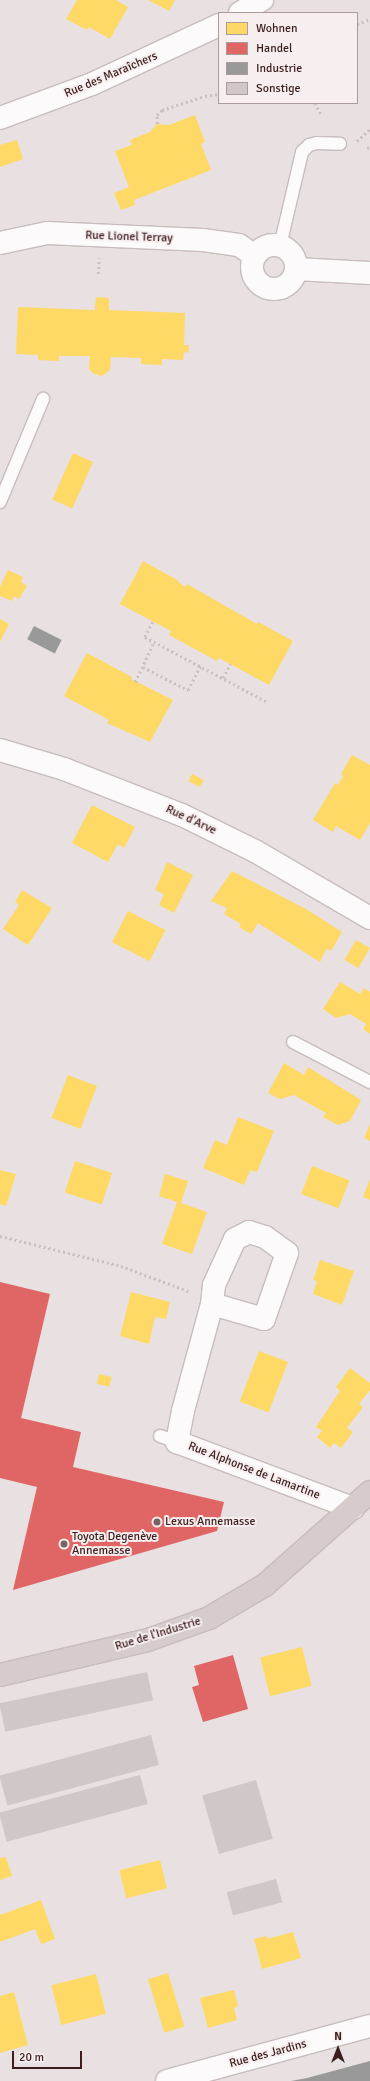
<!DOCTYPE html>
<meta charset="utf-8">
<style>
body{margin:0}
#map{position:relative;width:370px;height:2081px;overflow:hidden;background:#e8e0e1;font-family:Signika,sans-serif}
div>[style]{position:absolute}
.homes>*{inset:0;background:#ffd966;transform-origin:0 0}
.shops>*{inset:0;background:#e06666}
.industry>*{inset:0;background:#999;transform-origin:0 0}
.building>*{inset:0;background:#cfc7c8;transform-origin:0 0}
.path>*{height:2.5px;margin-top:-1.25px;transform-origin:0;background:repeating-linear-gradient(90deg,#cabebe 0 2px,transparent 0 5px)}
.roads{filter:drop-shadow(1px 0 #c8bcbd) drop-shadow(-1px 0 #c8bcbd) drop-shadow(0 1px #c8bcbd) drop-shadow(0 -1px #c8bcbd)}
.lane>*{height:12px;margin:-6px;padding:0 6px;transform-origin:6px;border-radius:6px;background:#fcfafa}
.street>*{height:22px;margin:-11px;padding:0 11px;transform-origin:11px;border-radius:11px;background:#fcfafa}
.street>.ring{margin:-11px;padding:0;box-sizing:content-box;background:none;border:22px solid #fcfafa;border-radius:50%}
.secondary>*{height:22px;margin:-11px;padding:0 11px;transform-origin:11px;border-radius:11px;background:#fcfafa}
.primary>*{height:22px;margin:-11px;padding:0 11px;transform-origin:11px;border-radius:11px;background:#d5cccb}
.dots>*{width:11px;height:11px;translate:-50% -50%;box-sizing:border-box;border:2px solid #f7eeef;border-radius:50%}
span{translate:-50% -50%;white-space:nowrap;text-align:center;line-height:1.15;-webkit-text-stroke:4px #f7eeef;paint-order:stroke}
.street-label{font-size:12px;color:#3c1f1d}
.poi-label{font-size:12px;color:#3c1f1d}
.left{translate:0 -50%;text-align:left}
.legend{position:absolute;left:218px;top:12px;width:140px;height:92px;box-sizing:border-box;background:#f7eeef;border:1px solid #ac9b9b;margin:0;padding:5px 7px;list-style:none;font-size:12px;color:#3c1f1d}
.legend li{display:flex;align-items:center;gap:8px;height:20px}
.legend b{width:20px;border:1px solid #ac9b9b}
.north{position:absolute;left:318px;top:2029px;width:40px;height:40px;-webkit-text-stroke:3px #f7eeef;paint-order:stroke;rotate:0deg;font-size:11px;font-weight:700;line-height:16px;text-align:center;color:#3c1f1d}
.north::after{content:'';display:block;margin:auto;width:14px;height:18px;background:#3c1f1d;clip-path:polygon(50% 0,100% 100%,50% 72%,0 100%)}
.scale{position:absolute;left:12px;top:2051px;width:70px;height:18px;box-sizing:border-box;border:2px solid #3c1f1d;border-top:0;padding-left:5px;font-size:12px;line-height:14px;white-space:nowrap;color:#3c1f1d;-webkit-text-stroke:3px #f7eeef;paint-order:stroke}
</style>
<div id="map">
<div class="homes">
<div style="clip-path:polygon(77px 0,116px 0,128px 7px,110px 39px,89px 27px,87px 30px,66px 19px)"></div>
<div style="clip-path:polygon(148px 0,175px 0,169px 11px)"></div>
<div style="clip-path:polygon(195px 115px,205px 142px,201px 144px,211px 170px,134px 200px,135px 205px,121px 210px,114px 193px,129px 187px,115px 151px,132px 145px,130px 140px,150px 132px,157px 124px,169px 125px)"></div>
<div style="clip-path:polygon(17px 140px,23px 159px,0 167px,0 145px)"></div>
<div style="clip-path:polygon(96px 297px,109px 298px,109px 310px,185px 313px,184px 345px,189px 345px,188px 353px,184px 352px,183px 360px,162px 359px,162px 365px,141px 364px,141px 358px,111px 357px,110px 370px,102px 376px,94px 374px,89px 369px,90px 356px,59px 356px,59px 361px,38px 360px,38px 355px,16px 354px,18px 307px,95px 310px)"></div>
<div style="left:73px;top:453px;width:22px;height:51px;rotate:24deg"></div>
<div style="clip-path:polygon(143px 561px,179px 581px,178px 582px,186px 587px,187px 584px,257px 624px,258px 622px,293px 641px,269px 685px,219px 658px,217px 661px,169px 635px,171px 631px,120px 604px)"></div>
<div style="clip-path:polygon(8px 570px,23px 577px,21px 582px,27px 586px,19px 599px,14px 596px,12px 601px,0 596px,0 587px)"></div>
<div style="clip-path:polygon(0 619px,9px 624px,0 642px)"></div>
<div style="clip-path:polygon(87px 653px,132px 677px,131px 679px,173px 700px,150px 742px,107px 723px,109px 720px,64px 696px)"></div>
<div style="clip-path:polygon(352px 755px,370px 765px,370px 823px,360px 840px,336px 826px,333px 832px,313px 820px,335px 783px,338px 785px,343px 776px,341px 774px)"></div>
<div style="left:192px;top:774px;width:13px;height:8px;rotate:27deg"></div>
<div style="clip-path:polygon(92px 805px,135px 827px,124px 848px,118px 844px,108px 862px,72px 843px)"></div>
<div style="clip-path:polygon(167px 862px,193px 875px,174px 913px,159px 905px,164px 894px,155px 890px)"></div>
<div style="clip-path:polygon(232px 871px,306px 909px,342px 932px,331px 951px,327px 948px,320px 962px,258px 923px,251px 934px,239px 927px,241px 924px,224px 914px,227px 908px,211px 901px)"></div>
<div style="clip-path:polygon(22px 890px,52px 908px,28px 945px,3px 929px,19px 905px,15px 902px)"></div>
<div style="left:128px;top:911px;width:42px;height:35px;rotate:27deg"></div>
<div style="left:356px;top:940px;width:16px;height:23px;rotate:30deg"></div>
<div style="clip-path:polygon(340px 982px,360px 994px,364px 988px,370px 992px,370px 1034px,363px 1029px,366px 1024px,350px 1014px,336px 1018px,323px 1009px)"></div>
<div style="clip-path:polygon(284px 1063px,304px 1075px,308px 1067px,361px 1100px,350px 1121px,338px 1125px,323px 1117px,326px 1113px,294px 1095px,280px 1099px,268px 1093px)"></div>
<div style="left:68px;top:1075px;width:31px;height:46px;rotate:21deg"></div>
<div style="clip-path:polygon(238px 1117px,274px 1131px,257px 1172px,250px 1170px,244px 1185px,203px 1168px,215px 1140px,227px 1145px)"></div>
<div style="clip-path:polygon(370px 1124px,370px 1141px,364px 1138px)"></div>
<div style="left:75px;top:1161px;width:39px;height:33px;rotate:18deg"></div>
<div style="left:312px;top:1166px;width:40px;height:30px;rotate:21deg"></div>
<div style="clip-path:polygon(0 1170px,16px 1174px,6px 1206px,0 1204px)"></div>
<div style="clip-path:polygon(165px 1174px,188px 1181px,181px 1203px,207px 1212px,192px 1254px,162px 1244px,177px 1202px,159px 1196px)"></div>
<div style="clip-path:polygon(370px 1179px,370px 1200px,363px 1197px)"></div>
<div style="clip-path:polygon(320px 1260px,354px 1271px,342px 1305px,313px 1294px,317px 1281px,313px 1280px)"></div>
<div style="clip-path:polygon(131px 1292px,170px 1302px,166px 1319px,155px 1317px,149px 1344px,120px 1336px)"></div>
<div style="left:259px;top:1351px;width:31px;height:54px;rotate:21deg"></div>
<div style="clip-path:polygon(350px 1368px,370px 1383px,370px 1390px,359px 1404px,363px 1407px,347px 1428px,353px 1432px,341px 1448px,334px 1443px,330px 1448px,317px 1437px,322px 1431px,316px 1427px,340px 1391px,336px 1387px)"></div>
<div style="left:99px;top:1374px;width:13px;height:10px;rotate:13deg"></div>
<div style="left:302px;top:1647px;width:40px;height:43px;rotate:76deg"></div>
<div style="clip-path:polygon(6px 1857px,12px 1876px,0 1880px,0 1858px)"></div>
<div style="left:160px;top:1860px;width:29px;height:42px;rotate:76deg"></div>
<div style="clip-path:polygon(41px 1900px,55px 1939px,41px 1944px,35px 1929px,0 1942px,0 1915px)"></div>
<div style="clip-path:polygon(293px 1932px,301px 1958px,262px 1969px,254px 1939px,267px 1936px,267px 1939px)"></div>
<div style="left:168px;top:1973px;width:56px;height:21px;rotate:73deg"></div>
<div style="left:96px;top:1974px;width:41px;height:46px;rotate:76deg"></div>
<div style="clip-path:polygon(234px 1990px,238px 2006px,234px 2008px,237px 2020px,208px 2028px,200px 1998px)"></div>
<div style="clip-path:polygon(14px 1992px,28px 2045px,0 2053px,0 1996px)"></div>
</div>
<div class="shops">
<div style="clip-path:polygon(0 1282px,50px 1294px,21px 1418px,81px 1432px,73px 1467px,224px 1502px,217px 1531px,13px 1590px,37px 1487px,0 1478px)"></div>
<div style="clip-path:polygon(233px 1655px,248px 1709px,203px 1722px,192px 1687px,199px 1685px,194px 1666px)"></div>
</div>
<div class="industry">
<div style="left:34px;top:626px;width:31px;height:15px;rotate:27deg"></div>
<div style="clip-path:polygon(370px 2061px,370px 2081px,291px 2081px,307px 2078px)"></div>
</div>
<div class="building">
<div style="left:147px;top:1672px;width:29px;height:151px;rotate:78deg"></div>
<div style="left:151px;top:1735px;width:31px;height:157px;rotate:75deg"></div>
<div style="left:140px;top:1775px;width:30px;height:146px;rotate:75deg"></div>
<div style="left:256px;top:1780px;width:61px;height:56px;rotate:74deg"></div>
<div style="left:276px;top:1879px;width:24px;height:51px;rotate:75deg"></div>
</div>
<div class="path">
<div style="left:357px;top:24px;width:14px;rotate:-21deg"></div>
<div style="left:315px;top:103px;width:15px;rotate:62deg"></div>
<div style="left:157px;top:124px;width:9px;rotate:-90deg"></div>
<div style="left:157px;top:115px;width:7px;rotate:-45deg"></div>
<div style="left:162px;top:110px;width:45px;rotate:-18deg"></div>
<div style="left:205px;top:96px;width:14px;rotate:-8deg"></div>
<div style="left:357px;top:141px;width:18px;rotate:-43deg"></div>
<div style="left:367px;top:148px;width:3px;rotate:-18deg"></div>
<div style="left:98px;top:274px;width:16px;rotate:-86deg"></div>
<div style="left:153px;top:622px;width:17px;rotate:118deg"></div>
<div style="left:145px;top:637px;width:138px;rotate:28deg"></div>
<div style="left:143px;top:667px;width:51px;rotate:27.1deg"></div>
<div style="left:188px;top:690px;width:27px;rotate:-63deg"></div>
<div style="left:223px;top:678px;width:16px;rotate:-63deg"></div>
<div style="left:135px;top:682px;width:44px;rotate:-64.6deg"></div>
<div style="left:0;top:1236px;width:125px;rotate:13.9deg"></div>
<div style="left:121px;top:1266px;width:75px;rotate:20.4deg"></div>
</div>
<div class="roads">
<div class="lane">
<div style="left:280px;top:246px;width:97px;rotate:-76.8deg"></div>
<div style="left:302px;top:152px;width:10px;rotate:-45deg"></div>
<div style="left:309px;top:145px;width:8px;rotate:-14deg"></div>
<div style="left:317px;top:143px;width:23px;rotate:2deg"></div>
<div style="left:0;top:502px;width:112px;rotate:-67.3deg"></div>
<div style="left:293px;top:1042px;width:87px;rotate:27.5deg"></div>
<div style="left:160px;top:1436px;width:18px;rotate:19deg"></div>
</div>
<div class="street">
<div style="left:240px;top:13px;width:26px;rotate:-31deg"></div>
<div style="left:0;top:118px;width:98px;rotate:-20.3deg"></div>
<div style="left:92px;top:84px;width:140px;rotate:-24.9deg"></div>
<div style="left:0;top:243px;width:48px;rotate:-12deg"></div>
<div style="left:47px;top:233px;width:156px;rotate:2.6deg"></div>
<div style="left:203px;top:240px;width:36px;rotate:8deg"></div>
<div style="left:239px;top:245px;width:19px;rotate:35deg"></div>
<div class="ring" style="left:252px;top:245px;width:22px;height:22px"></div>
<div style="left:296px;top:269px;width:74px;rotate:3.1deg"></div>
<div style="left:212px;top:1304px;width:54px;rotate:16.1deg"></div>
<div style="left:264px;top:1319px;width:70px;rotate:-70.8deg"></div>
<div style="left:287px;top:1253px;width:27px;rotate:-144deg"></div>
<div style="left:265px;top:1237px;width:17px;rotate:-163deg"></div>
<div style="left:249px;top:1232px;width:16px;rotate:153deg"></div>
<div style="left:235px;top:1239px;width:51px;rotate:114.5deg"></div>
<div style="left:214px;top:1285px;width:19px;rotate:96deg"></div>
<div style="left:212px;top:1304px;width:111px;rotate:105.2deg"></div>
<div style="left:183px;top:1411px;width:32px;rotate:101deg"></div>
<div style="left:177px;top:1442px;width:188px;rotate:20.6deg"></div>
<div style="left:167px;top:2081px;width:210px;rotate:-15.2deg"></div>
</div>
<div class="secondary">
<div style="left:0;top:750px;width:67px;rotate:16.5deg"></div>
<div style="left:64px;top:769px;width:127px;rotate:21.3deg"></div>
<div style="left:182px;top:815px;width:81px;rotate:26.3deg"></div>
<div style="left:255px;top:851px;width:133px;rotate:30.2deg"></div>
</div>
<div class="primary">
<div style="left:0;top:1675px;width:152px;rotate:-13.3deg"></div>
<div style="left:148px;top:1640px;width:65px;rotate:-19.8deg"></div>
<div style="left:209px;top:1618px;width:65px;rotate:-30.5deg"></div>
<div style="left:265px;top:1585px;width:140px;rotate:-41.5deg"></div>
</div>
</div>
<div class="dots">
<div style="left:157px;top:1522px;background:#786362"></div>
<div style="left:64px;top:1544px;background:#786362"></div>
</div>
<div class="street-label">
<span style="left:111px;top:75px;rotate:-23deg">Rue des Maraîchers</span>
<span style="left:129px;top:237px;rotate:2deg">Rue Lionel Terray</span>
<span style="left:191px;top:820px;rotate:25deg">Rue d'Arve</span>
<span style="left:254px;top:1471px;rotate:21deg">Rue Alphonse de Lamartine</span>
<span style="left:158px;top:1634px;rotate:-17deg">Rue de l'Industrie</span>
<span style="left:268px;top:2054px;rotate:-15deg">Rue des Jardins</span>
</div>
<div class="poi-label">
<span class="left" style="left:165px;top:1522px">Lexus Annemasse</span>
<span class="left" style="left:72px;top:1544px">Toyota Degenève<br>Annemasse</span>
</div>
<ul class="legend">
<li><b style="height:11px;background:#ffd966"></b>Wohnen</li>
<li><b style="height:11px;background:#e06666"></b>Handel</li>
<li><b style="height:11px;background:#999"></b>Industrie</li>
<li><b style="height:11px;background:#cfc7c8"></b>Sonstige</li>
</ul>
<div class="north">N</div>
<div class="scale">20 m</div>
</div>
